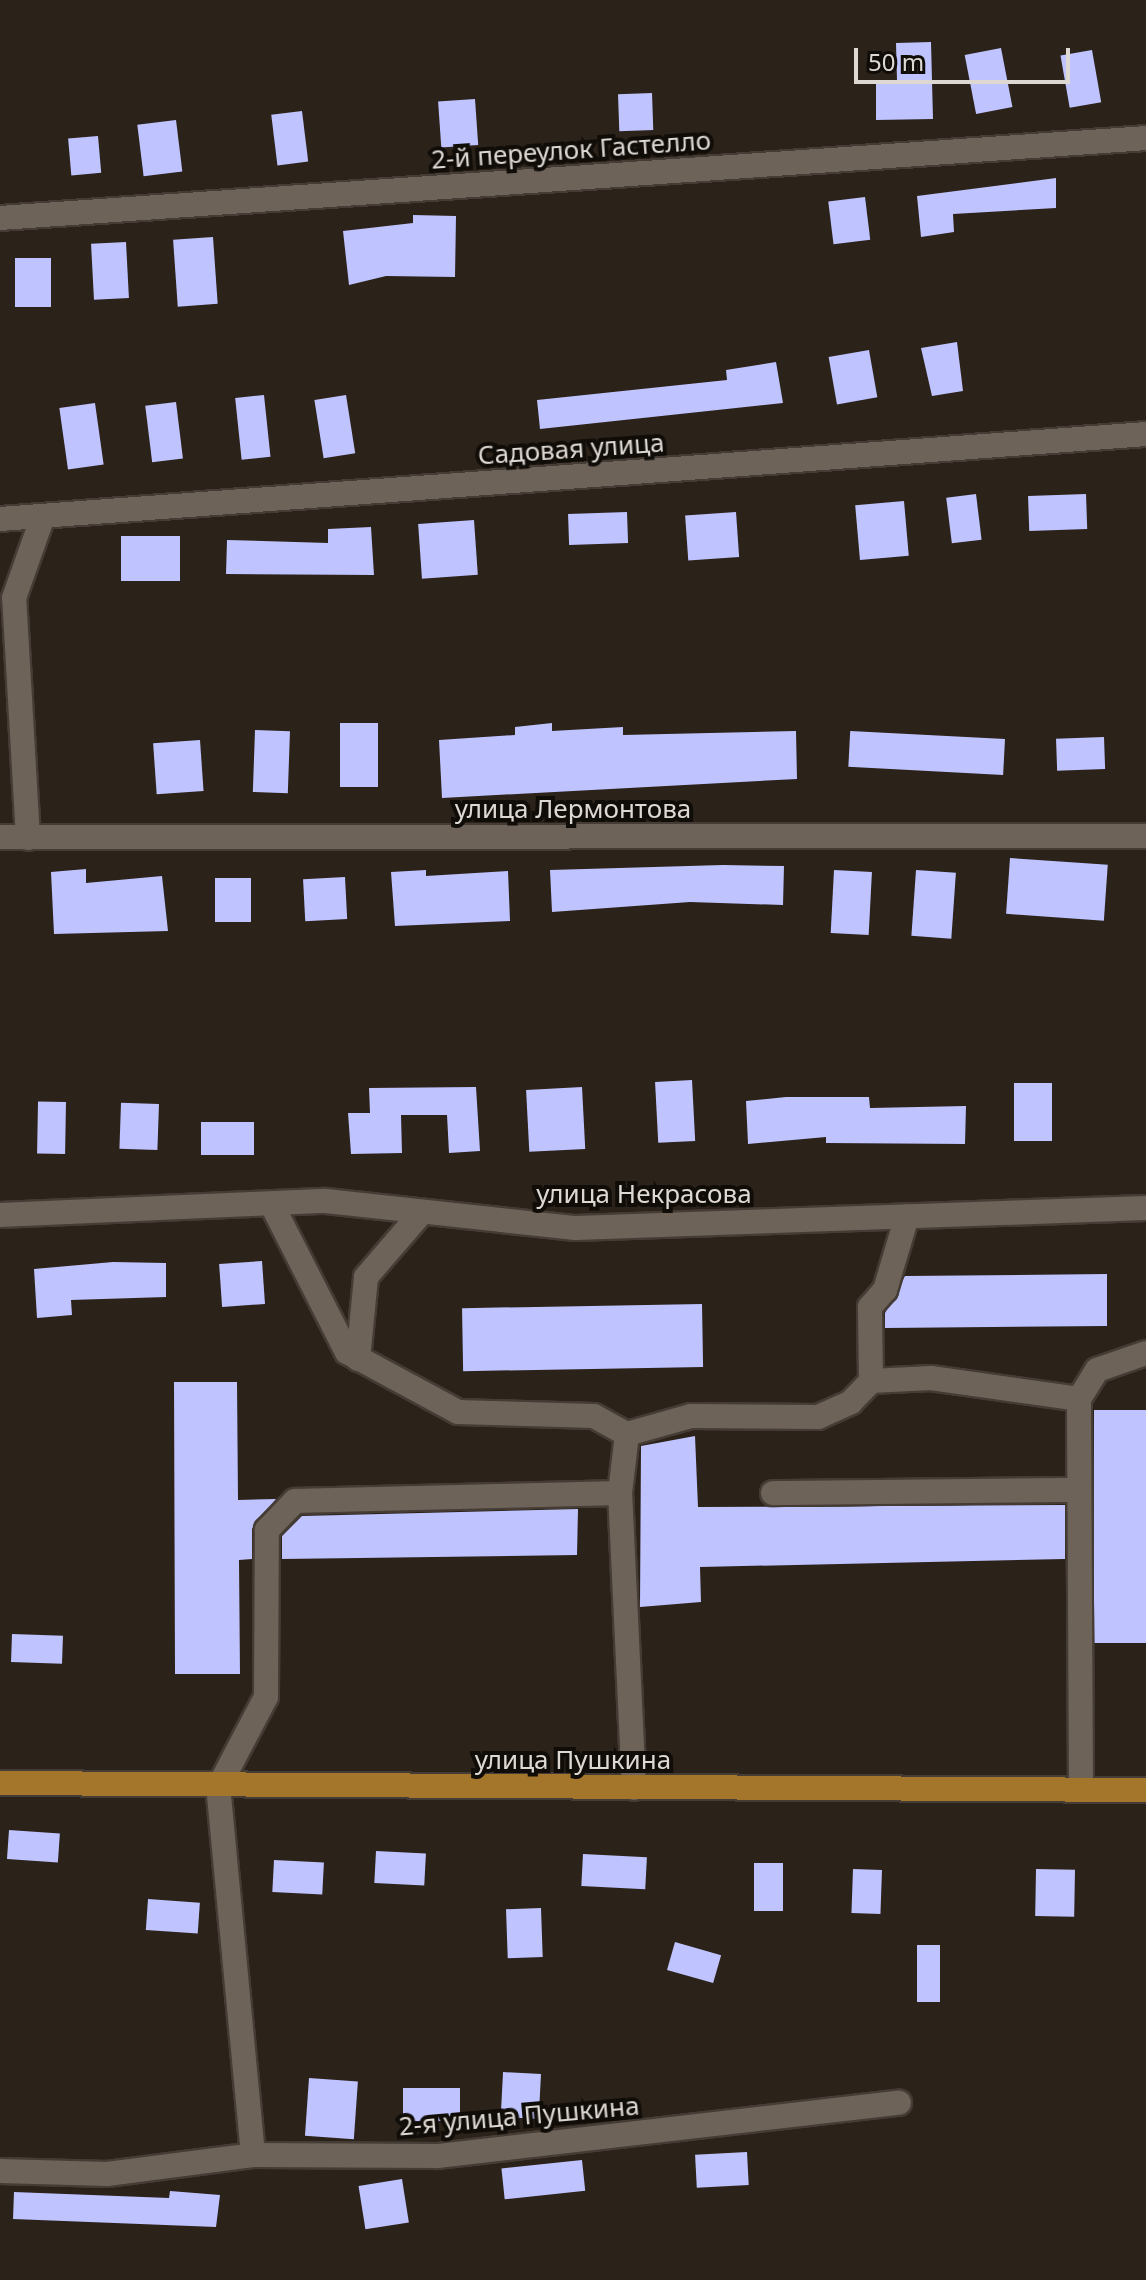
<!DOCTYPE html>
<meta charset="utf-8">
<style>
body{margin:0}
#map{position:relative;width:1146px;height:2280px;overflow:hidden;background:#2b2219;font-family:"Noto Sans",sans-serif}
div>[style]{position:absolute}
.building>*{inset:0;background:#bfc3ff;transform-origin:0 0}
.roads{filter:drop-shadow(2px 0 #443c35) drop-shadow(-2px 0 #443c35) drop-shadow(0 2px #443c35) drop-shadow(0 -2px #443c35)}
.minor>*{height:24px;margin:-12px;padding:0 12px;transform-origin:12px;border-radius:12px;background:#6e6359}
.major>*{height:24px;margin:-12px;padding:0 12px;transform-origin:12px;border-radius:12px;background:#a4762c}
span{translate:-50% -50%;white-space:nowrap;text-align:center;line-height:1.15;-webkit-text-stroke:8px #100c08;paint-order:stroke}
.street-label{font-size:26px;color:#ded8d2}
.scale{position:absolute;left:854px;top:48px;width:216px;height:36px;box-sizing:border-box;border:4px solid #ded8d2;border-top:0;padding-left:10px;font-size:24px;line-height:28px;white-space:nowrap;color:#ded8d2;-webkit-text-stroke:6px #100c08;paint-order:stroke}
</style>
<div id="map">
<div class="building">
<div style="clip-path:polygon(931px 42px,933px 119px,876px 120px,876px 81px,897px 81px,896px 43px)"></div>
<div style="left:1001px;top:48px;width:60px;height:37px;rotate:79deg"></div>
<div style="left:1092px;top:50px;width:53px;height:32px;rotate:80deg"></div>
<div style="left:652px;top:93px;width:37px;height:34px;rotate:88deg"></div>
<div style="left:475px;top:99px;width:46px;height:37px;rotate:86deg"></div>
<div style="left:302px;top:111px;width:51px;height:31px;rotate:83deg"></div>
<div style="left:176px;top:120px;width:52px;height:39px;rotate:83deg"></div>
<div style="left:98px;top:136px;width:37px;height:30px;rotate:85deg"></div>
<div style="clip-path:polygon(1056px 178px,1056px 208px,953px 214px,954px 232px,921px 237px,917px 196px)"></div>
<div style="left:865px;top:197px;width:43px;height:37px;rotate:83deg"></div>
<div style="clip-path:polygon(413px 215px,456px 216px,455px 277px,386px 276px,349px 285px,343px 231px,413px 223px)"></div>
<div style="left:213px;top:237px;width:67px;height:40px;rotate:86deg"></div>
<div style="left:126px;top:242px;width:56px;height:35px;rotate:87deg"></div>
<div style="left:51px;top:258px;width:49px;height:36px;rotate:90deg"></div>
<div style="clip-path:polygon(957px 342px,963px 391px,932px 396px,921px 348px)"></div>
<div style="left:869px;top:350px;width:48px;height:41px;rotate:80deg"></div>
<div style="clip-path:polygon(776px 362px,783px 403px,540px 429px,537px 400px,727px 380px,726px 370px)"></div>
<div style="left:264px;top:395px;width:62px;height:29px;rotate:84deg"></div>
<div style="left:346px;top:395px;width:59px;height:32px;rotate:81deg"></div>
<div style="left:176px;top:402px;width:57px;height:31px;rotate:83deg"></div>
<div style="left:95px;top:403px;width:62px;height:36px;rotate:82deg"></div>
<div style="left:976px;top:494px;width:46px;height:30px;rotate:83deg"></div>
<div style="left:1086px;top:494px;width:35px;height:58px;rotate:88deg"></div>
<div style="left:904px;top:501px;width:55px;height:49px;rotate:85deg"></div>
<div style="left:627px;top:512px;width:31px;height:59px;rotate:88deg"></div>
<div style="left:736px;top:512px;width:45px;height:51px;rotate:86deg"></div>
<div style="left:474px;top:520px;width:55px;height:56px;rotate:86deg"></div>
<div style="clip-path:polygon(371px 527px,374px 575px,226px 574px,227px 540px,328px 543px,328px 529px)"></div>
<div style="left:121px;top:536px;width:59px;height:45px"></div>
<div style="left:340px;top:723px;width:38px;height:64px"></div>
<div style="clip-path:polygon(552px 723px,552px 731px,623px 727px,623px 735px,796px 731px,797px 779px,442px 798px,439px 740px,515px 735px,515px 727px)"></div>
<div style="left:255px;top:730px;width:35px;height:62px;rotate:2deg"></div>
<div style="left:1104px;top:737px;width:32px;height:48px;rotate:88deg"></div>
<div style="left:1005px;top:739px;width:36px;height:155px;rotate:93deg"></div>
<div style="left:200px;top:740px;width:51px;height:47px;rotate:86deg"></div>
<div style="left:1010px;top:858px;width:98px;height:56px;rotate:4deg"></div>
<div style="clip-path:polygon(723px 865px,784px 866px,783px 905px,690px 902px,552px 912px,550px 870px)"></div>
<div style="clip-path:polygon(86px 869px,86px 883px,162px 876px,168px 931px,54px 934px,51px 872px)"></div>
<div style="clip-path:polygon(426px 870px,426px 876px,508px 871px,510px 921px,395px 926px,391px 872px)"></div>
<div style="left:834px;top:870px;width:38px;height:63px;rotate:3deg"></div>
<div style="left:916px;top:870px;width:40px;height:66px;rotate:4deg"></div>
<div style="left:345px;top:877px;width:42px;height:42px;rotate:87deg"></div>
<div style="left:215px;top:878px;width:36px;height:44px"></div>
<div style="left:692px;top:1080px;width:61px;height:37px;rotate:87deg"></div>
<div style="left:1014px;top:1083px;width:38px;height:58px"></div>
<div style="clip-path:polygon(476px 1087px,480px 1151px,449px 1153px,447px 1115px,401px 1115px,402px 1153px,351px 1154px,348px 1113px,370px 1113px,369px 1088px)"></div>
<div style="left:582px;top:1087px;width:62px;height:56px;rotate:87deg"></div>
<div style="clip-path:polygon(786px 1097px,869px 1097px,870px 1108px,966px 1106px,965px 1144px,826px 1143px,826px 1137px,748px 1144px,746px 1101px)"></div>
<div style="left:66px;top:1102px;width:52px;height:28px;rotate:91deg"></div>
<div style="left:159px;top:1104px;width:46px;height:38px;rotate:92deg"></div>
<div style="left:201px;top:1122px;width:53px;height:33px"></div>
<div style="left:262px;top:1261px;width:43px;height:43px;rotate:86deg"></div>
<div style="clip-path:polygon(113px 1262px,166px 1263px,166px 1297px,71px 1300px,72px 1315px,37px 1318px,34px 1269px)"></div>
<div style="clip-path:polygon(1107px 1274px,1107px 1326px,885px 1328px,885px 1313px,905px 1276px)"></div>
<div style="left:702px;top:1304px;width:63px;height:240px;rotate:89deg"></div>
<div style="clip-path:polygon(174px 1382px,237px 1382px,238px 1500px,276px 1499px,252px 1529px,252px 1559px,239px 1560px,240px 1674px,175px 1674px)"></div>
<div style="left:1094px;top:1410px;width:52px;height:233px"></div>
<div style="clip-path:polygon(695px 1436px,698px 1507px,1065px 1505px,1065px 1559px,700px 1567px,701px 1602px,640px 1607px,641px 1446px)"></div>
<div style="clip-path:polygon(578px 1509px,577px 1555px,282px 1559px,282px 1536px,302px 1516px)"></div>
<div style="left:12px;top:1634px;width:51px;height:28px;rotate:2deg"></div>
<div style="left:9px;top:1830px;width:51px;height:29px;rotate:4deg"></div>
<div style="left:376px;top:1851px;width:50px;height:32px;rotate:3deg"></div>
<div style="left:583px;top:1854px;width:64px;height:32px;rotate:3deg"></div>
<div style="left:274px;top:1860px;width:50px;height:32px;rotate:3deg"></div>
<div style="left:754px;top:1863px;width:29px;height:48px"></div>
<div style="left:853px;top:1869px;width:29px;height:44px;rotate:2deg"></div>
<div style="left:1036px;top:1869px;width:39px;height:47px;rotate:1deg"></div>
<div style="left:148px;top:1899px;width:52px;height:31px;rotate:4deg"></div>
<div style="left:541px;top:1908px;width:49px;height:35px;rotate:88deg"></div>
<div style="left:675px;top:1942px;width:48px;height:29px;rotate:16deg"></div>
<div style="left:917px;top:1945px;width:23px;height:57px"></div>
<div style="left:541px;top:2074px;width:45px;height:38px;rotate:93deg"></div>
<div style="left:309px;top:2078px;width:49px;height:58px;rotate:4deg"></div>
<div style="left:460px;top:2088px;width:33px;height:57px;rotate:90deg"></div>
<div style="left:747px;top:2152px;width:33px;height:52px;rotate:87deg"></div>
<div style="left:582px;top:2160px;width:31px;height:81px;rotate:84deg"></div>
<div style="left:402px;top:2179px;width:44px;height:44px;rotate:81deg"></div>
<div style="clip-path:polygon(170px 2191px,220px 2195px,216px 2227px,13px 2219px,14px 2192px,169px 2198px)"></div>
</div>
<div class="roads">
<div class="minor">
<div style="left:0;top:218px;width:1149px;rotate:-3.99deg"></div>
<div style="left:0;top:519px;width:1149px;rotate:-4.24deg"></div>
<div style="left:0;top:837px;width:1146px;rotate:-0.05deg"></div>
<div style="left:28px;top:838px;width:240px;rotate:-93.3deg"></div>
<div style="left:14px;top:598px;width:87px;rotate:-70.5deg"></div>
<div style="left:272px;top:1205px;width:165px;rotate:63deg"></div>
<div style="left:347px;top:1352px;width:126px;rotate:28.4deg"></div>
<div style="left:458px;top:1412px;width:136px;rotate:1.7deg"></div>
<div style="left:594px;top:1416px;width:38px;rotate:29deg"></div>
<div style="left:0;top:1215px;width:326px;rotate:-2.5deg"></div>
<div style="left:326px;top:1201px;width:251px;rotate:6.2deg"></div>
<div style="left:576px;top:1228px;width:570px;rotate:-2.01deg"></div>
<div style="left:358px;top:1359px;width:82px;rotate:-84.4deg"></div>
<div style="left:366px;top:1277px;width:86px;rotate:-49.3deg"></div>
<div style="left:871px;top:1381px;width:74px;rotate:-90.8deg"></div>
<div style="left:870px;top:1307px;width:23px;rotate:-49deg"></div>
<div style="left:885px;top:1290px;width:77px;rotate:-73.4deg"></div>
<div style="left:773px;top:1493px;width:301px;rotate:-0.6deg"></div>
<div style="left:634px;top:1788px;width:295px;rotate:-92.7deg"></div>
<div style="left:620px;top:1493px;width:59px;rotate:-83.2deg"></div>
<div style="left:627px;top:1434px;width:66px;rotate:-15.7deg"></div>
<div style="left:691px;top:1416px;width:127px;rotate:0.5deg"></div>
<div style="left:818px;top:1417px;width:36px;rotate:-24deg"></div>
<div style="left:851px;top:1402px;width:29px;rotate:-46deg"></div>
<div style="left:871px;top:1381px;width:60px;rotate:-2.9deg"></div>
<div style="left:931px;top:1378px;width:149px;rotate:8.1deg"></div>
<div style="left:1081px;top:1790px;width:391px;rotate:-90.3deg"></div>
<div style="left:1079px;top:1399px;width:34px;rotate:-58deg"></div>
<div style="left:1097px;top:1370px;width:52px;rotate:-19.1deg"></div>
<div style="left:253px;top:2155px;width:369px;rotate:-95.4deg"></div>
<div style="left:218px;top:1788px;width:103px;rotate:-62.2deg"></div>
<div style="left:266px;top:1697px;width:167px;rotate:-89.7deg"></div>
<div style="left:267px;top:1530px;width:40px;rotate:-46deg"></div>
<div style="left:295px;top:1501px;width:325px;rotate:-1.4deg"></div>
<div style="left:0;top:2171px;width:107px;rotate:1.6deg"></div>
<div style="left:107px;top:2174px;width:147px;rotate:-7.4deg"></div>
<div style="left:253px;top:2155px;width:185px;rotate:0.3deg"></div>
<div style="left:438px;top:2156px;width:464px;rotate:-6.6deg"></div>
</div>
<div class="major">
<div style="left:0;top:1783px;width:1146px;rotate:0.35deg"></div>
</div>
</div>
<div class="street-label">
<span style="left:571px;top:150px;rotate:-4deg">2-й переулок Гастелло</span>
<span style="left:571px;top:449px;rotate:-4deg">Садовая улица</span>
<span style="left:573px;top:809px">улица Лермонтова</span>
<span style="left:644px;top:1194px">улица Некрасова</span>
<span style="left:573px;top:1760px">улица Пушкина</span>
<span style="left:519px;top:2116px;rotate:-5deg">2-я улица Пушкина</span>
</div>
<div class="scale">50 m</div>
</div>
